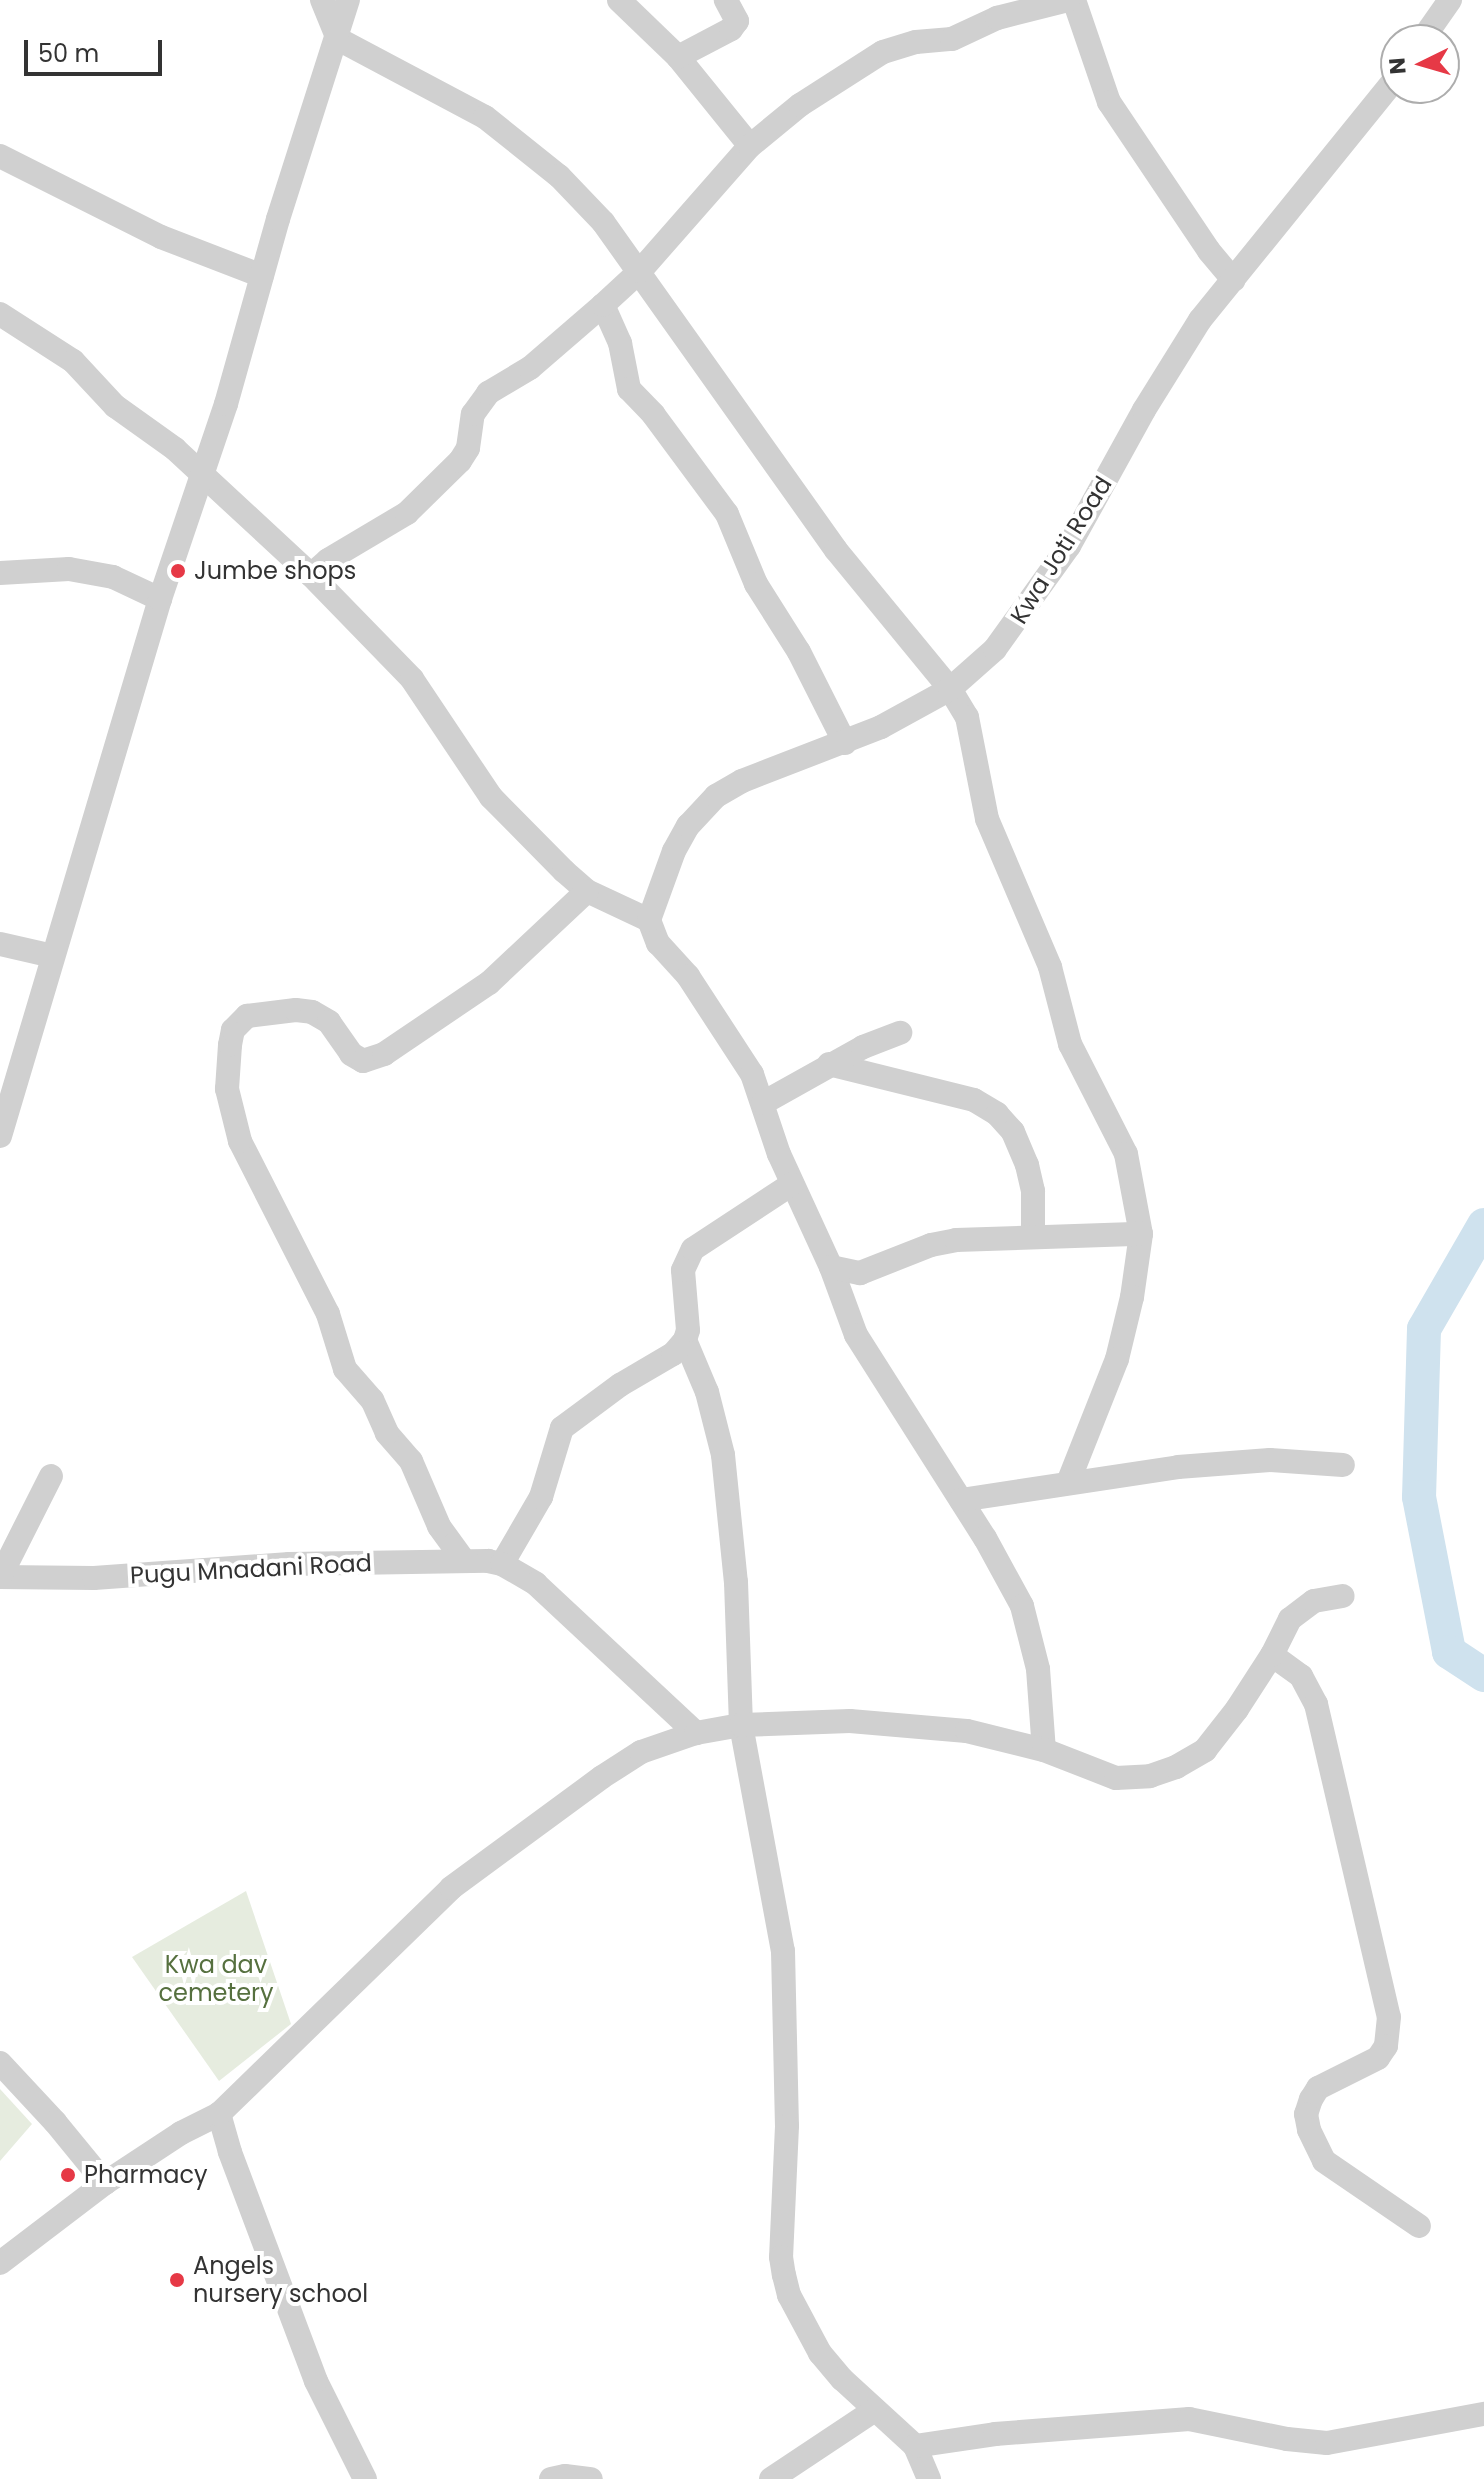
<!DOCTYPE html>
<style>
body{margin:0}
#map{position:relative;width:1484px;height:2479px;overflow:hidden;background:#fff;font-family:Poppins,sans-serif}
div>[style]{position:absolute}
.green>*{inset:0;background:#e6ecdf}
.river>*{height:34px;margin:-17px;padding:0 17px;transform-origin:17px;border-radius:17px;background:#cfe2ee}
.minor>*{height:24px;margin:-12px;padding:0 12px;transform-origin:12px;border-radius:12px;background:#d0d0d0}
.dots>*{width:22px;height:22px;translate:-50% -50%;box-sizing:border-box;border:4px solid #fff;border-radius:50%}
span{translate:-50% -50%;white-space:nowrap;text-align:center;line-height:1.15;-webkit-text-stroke:8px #fff;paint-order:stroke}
.street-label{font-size:24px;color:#333}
.poi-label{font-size:24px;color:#333}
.left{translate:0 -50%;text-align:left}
.park-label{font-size:24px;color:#56703f}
.north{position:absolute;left:1380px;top:24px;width:80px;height:80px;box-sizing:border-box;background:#fff;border:2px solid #adadad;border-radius:50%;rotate:265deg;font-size:22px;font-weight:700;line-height:32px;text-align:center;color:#333}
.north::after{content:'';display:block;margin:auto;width:28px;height:36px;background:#e63946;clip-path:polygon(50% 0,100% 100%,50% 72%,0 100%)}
.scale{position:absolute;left:24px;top:40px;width:138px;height:36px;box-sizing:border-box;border:4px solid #333;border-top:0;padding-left:10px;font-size:24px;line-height:28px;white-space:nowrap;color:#333;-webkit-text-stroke:6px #fff;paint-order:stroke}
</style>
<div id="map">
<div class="green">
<div style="clip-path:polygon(246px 1891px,291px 2024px,219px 2081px,132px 1957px)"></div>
<div style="clip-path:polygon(0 2089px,32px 2124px,0 2161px)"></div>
</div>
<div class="river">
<div style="left:1484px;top:1225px;width:120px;rotate:120deg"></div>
<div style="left:1424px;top:1329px;width:168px;rotate:91.7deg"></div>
<div style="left:1419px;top:1497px;width:158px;rotate:79deg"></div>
<div style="left:1449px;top:1652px;width:42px;rotate:33.3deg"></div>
</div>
<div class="minor">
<div style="left:322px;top:0;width:42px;rotate:67.7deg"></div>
<div style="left:338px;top:39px;width:166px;rotate:28deg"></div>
<div style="left:485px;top:117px;width:95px;rotate:38.6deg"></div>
<div style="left:559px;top:176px;width:64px;rotate:46.3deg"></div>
<div style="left:603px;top:222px;width:402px;rotate:54.6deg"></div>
<div style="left:836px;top:550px;width:180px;rotate:50.6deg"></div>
<div style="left:950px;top:689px;width:33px;rotate:59deg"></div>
<div style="left:967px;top:717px;width:104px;rotate:78.9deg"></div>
<div style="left:987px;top:819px;width:161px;rotate:66.9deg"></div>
<div style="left:1050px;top:967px;width:80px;rotate:75.4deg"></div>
<div style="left:1070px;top:1044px;width:123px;rotate:63deg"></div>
<div style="left:1126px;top:1154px;width:81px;rotate:79.4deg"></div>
<div style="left:1141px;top:1234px;width:64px;rotate:98.1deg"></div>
<div style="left:1132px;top:1297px;width:64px;rotate:103.6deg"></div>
<div style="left:1117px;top:1359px;width:133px;rotate:111.6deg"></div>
<div style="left:619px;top:0;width:82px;rotate:44deg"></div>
<div style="left:678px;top:57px;width:114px;rotate:51deg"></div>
<div style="left:1074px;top:0;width:108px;rotate:71.1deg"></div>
<div style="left:1109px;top:102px;width:179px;rotate:56.1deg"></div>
<div style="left:1209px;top:251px;width:38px;rotate:50deg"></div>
<div style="left:1422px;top:40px;width:49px;rotate:-55deg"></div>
<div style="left:678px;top:57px;width:60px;rotate:-27.8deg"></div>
<div style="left:731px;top:29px;width:10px;rotate:-53deg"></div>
<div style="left:737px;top:21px;width:24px;rotate:-118deg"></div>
<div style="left:0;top:156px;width:180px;rotate:26.7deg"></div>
<div style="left:161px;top:237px;width:108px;rotate:21.1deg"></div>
<div style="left:603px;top:305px;width:42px;rotate:65.9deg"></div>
<div style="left:620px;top:343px;width:47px;rotate:78.9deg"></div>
<div style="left:629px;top:389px;width:35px;rotate:46deg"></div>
<div style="left:653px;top:414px;width:124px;rotate:53.5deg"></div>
<div style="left:727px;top:514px;width:76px;rotate:67.5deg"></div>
<div style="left:756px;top:584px;width:80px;rotate:57.7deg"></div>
<div style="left:799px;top:652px;width:102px;rotate:63.2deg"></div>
<div style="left:0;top:314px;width:87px;rotate:32.8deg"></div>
<div style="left:73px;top:361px;width:62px;rotate:47deg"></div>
<div style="left:115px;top:406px;width:74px;rotate:35.6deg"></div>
<div style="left:175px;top:449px;width:185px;rotate:42.8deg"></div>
<div style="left:311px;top:575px;width:145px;rotate:45.8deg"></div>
<div style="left:412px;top:679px;width:142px;rotate:56.2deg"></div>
<div style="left:491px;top:797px;width:104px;rotate:45.4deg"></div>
<div style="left:564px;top:871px;width:30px;rotate:41deg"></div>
<div style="left:587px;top:891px;width:68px;rotate:25.1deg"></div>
<div style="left:649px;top:920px;width:25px;rotate:69deg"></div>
<div style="left:658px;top:943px;width:45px;rotate:47.7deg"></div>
<div style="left:688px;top:976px;width:117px;rotate:56.9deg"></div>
<div style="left:752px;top:1074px;width:84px;rotate:71.4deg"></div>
<div style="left:779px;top:1154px;width:124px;rotate:65.3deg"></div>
<div style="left:831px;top:1267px;width:72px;rotate:69.8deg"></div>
<div style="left:856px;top:1335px;width:241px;rotate:57.6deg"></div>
<div style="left:985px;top:1538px;width:77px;rotate:61.4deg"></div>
<div style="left:1022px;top:1606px;width:65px;rotate:75.7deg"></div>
<div style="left:1038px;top:1669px;width:81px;rotate:85.8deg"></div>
<div style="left:0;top:573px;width:69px;rotate:-3.3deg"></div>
<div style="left:69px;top:569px;width:45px;rotate:10.3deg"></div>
<div style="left:113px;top:577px;width:52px;rotate:25.1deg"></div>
<div style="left:311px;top:575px;width:23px;rotate:-41deg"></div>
<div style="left:328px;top:560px;width:92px;rotate:-30.7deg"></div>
<div style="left:407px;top:513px;width:74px;rotate:-44.5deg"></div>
<div style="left:460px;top:461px;width:15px;rotate:-58deg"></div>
<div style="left:468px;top:448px;width:34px;rotate:-82deg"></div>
<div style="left:473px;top:414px;width:26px;rotate:-54deg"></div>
<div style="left:488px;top:393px;width:49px;rotate:-30.8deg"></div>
<div style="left:530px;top:368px;width:96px;rotate:-40.8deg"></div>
<div style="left:603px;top:305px;width:50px;rotate:-42.6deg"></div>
<div style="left:640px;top:271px;width:167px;rotate:-48.7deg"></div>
<div style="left:750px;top:146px;width:65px;rotate:-39.4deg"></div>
<div style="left:800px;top:105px;width:98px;rotate:-32.6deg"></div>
<div style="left:883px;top:52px;width:34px;rotate:-17deg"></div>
<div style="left:916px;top:42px;width:36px;rotate:-5deg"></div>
<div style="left:952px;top:39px;width:50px;rotate:-25deg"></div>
<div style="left:997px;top:18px;width:73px;rotate:-14.2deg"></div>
<div style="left:649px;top:920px;width:73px;rotate:-70.1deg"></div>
<div style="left:674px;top:851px;width:29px;rotate:-61deg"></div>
<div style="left:688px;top:826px;width:41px;rotate:-47deg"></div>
<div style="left:716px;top:796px;width:30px;rotate:-30deg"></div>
<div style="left:742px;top:781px;width:149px;rotate:-21.2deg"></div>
<div style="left:881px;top:727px;width:79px;rotate:-28.8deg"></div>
<div style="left:950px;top:689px;width:60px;rotate:-41.6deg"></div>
<div style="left:995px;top:649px;width:127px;rotate:-54.3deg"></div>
<div style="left:1069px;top:546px;width:155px;rotate:-61.1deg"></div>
<div style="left:1144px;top:410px;width:106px;rotate:-58.1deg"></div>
<div style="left:1200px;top:320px;width:311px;rotate:-51deg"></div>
<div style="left:0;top:944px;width:54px;rotate:12.8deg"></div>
<div style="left:829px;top:1064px;width:149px;rotate:13.9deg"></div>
<div style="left:974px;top:1100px;width:27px;rotate:31deg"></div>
<div style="left:997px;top:1114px;width:24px;rotate:48deg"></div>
<div style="left:1013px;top:1132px;width:36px;rotate:67deg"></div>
<div style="left:1027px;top:1165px;width:27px;rotate:77deg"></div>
<div style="left:1033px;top:1191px;width:45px;rotate:90deg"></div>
<div style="left:763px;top:1103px;width:115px;rotate:-29.2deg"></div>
<div style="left:863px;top:1047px;width:40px;rotate:-21deg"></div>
<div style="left:0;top:1136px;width:560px;rotate:-73.41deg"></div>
<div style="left:160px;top:599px;width:206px;rotate:-71.3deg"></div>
<div style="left:226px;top:404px;width:192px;rotate:-74.3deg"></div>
<div style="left:278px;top:219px;width:230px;rotate:-72.3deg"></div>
<div style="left:831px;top:1267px;width:30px;rotate:12deg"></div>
<div style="left:860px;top:1273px;width:76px;rotate:-21.5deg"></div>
<div style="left:931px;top:1245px;width:25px;rotate:-11deg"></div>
<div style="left:956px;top:1240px;width:185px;rotate:-1.9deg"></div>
<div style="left:685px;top:1340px;width:56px;rotate:67.1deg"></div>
<div style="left:707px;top:1392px;width:65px;rotate:75.7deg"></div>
<div style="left:723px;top:1455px;width:128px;rotate:84.2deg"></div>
<div style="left:736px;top:1582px;width:143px;rotate:88deg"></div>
<div style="left:741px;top:1725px;width:230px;rotate:79.5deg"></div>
<div style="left:783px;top:1951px;width:175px;rotate:88.7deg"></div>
<div style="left:787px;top:2126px;width:131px;rotate:92.6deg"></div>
<div style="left:781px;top:2257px;width:18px;rotate:81deg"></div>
<div style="left:784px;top:2275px;width:21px;rotate:76deg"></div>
<div style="left:789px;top:2295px;width:66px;rotate:61.9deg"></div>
<div style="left:820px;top:2353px;width:34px;rotate:50deg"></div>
<div style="left:842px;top:2379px;width:99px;rotate:42.5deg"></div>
<div style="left:915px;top:2446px;width:36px;rotate:67deg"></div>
<div style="left:961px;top:1500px;width:219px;rotate:-8.6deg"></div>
<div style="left:1178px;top:1467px;width:92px;rotate:-4.4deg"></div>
<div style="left:1270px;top:1460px;width:73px;rotate:3.9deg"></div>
<div style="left:462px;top:1558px;width:39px;rotate:-126deg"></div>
<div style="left:439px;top:1526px;width:71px;rotate:-113.3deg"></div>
<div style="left:411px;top:1461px;width:37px;rotate:-131deg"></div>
<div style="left:387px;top:1433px;width:36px;rotate:-114deg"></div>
<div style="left:372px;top:1400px;width:41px;rotate:-131.1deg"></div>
<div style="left:345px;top:1369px;width:58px;rotate:-107.2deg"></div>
<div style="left:328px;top:1314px;width:194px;rotate:-117deg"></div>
<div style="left:240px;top:1141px;width:54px;rotate:-104deg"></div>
<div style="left:227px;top:1089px;width:44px;rotate:-86.1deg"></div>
<div style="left:230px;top:1045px;width:15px;rotate:-79deg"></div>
<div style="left:233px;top:1030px;width:20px;rotate:-45deg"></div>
<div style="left:247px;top:1016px;width:49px;rotate:-7deg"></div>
<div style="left:296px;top:1010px;width:16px;rotate:7deg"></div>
<div style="left:312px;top:1012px;width:20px;rotate:30deg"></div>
<div style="left:329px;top:1022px;width:39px;rotate:55deg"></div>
<div style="left:351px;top:1054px;width:14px;rotate:30deg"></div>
<div style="left:363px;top:1061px;width:22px;rotate:-18deg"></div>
<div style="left:384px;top:1054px;width:127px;rotate:-34.1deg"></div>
<div style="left:489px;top:983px;width:134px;rotate:-43.2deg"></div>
<div style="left:502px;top:1564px;width:78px;rotate:-59.8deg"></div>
<div style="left:541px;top:1497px;width:72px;rotate:-73.1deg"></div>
<div style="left:562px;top:1428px;width:72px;rotate:-36.6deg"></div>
<div style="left:620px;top:1385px;width:61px;rotate:-30.3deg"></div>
<div style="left:673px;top:1354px;width:18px;rotate:-49deg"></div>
<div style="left:685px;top:1340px;width:10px;rotate:-73deg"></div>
<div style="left:688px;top:1330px;width:60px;rotate:-94.8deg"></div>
<div style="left:683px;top:1270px;width:23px;rotate:-65deg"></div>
<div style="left:693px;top:1249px;width:118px;rotate:-33.3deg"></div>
<div style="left:0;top:1577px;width:94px;rotate:0.6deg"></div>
<div style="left:94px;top:1578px;width:196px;rotate:-4.1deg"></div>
<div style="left:289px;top:1564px;width:199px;rotate:-0.9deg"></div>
<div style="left:488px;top:1561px;width:14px;rotate:12deg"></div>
<div style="left:502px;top:1564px;width:39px;rotate:30deg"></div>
<div style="left:536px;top:1584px;width:219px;rotate:43deg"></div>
<div style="left:0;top:1577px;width:113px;rotate:-63.2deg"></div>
<div style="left:1272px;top:1655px;width:36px;rotate:36deg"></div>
<div style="left:1301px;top:1676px;width:32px;rotate:62deg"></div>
<div style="left:1316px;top:1704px;width:321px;rotate:76.9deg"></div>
<div style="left:1389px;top:2017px;width:29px;rotate:96deg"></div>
<div style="left:1386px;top:2046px;width:14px;rotate:124deg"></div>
<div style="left:1378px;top:2058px;width:67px;rotate:153.4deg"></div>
<div style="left:1318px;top:2088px;width:13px;rotate:122deg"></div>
<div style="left:1311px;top:2099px;width:16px;rotate:108deg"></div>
<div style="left:1306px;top:2114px;width:16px;rotate:79deg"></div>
<div style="left:1309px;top:2130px;width:34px;rotate:64deg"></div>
<div style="left:1324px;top:2161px;width:115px;rotate:34.4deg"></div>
<div style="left:0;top:2063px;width:81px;rotate:47deg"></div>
<div style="left:55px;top:2122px;width:79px;rotate:50.7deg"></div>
<div style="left:0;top:2263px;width:132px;rotate:-37.3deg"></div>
<div style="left:105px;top:2183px;width:91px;rotate:-33.3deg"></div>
<div style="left:181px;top:2133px;width:42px;rotate:-26.6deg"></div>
<div style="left:915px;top:2446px;width:81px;rotate:-8.5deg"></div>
<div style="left:995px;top:2434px;width:195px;rotate:-4.4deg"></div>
<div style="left:1189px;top:2419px;width:100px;rotate:11.5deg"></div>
<div style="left:1287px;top:2439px;width:40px;rotate:5.7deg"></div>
<div style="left:1327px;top:2443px;width:160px;rotate:-10.5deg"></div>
<div style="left:365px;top:2479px;width:110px;rotate:-116.6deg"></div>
<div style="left:316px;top:2381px;width:245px;rotate:-110.6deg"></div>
<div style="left:230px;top:2152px;width:40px;rotate:-106deg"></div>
<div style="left:219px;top:2114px;width:324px;rotate:-44.2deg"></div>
<div style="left:451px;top:1888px;width:187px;rotate:-36.3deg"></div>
<div style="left:602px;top:1777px;width:46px;rotate:-32.7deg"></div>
<div style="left:641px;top:1752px;width:58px;rotate:-19.1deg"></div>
<div style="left:696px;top:1733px;width:46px;rotate:-10.1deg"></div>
<div style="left:741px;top:1725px;width:109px;rotate:-2.1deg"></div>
<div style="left:850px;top:1721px;width:117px;rotate:4.9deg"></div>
<div style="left:967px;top:1731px;width:79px;rotate:13.9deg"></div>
<div style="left:1044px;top:1750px;width:77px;rotate:21.3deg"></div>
<div style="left:1116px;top:1778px;width:34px;rotate:-3deg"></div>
<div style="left:1150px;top:1776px;width:28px;rotate:-19deg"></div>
<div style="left:1176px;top:1767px;width:34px;rotate:-30deg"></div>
<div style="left:1205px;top:1750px;width:52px;rotate:-52deg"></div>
<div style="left:1237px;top:1709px;width:64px;rotate:-57.1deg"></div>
<div style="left:1272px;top:1655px;width:40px;rotate:-63.4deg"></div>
<div style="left:1290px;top:1619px;width:30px;rotate:-37deg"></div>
<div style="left:1314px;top:1601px;width:29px;rotate:-10deg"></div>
<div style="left:551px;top:2479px;width:14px;rotate:-12deg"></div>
<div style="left:565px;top:2476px;width:26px;rotate:7deg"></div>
<div style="left:771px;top:2479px;width:125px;rotate:-33.6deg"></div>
</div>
<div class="dots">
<div style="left:178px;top:571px;background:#e63946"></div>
<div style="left:68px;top:2175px;background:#e63946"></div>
<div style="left:177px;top:2280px;background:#e63946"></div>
</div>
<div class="street-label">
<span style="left:1061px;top:550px;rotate:-58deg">Kwa Joti Road</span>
<span style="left:251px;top:1569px;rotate:-3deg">Pugu Mnadani Road</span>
</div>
<div class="poi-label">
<span class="left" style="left:194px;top:571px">Jumbe shops</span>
<span class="left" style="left:84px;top:2175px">Pharmacy</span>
<span class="left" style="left:193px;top:2280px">Angels<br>nursery school</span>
</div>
<div class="park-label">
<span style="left:216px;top:1979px">Kwa dav<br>cemetery</span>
</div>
<div class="north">N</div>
<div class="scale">50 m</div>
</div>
